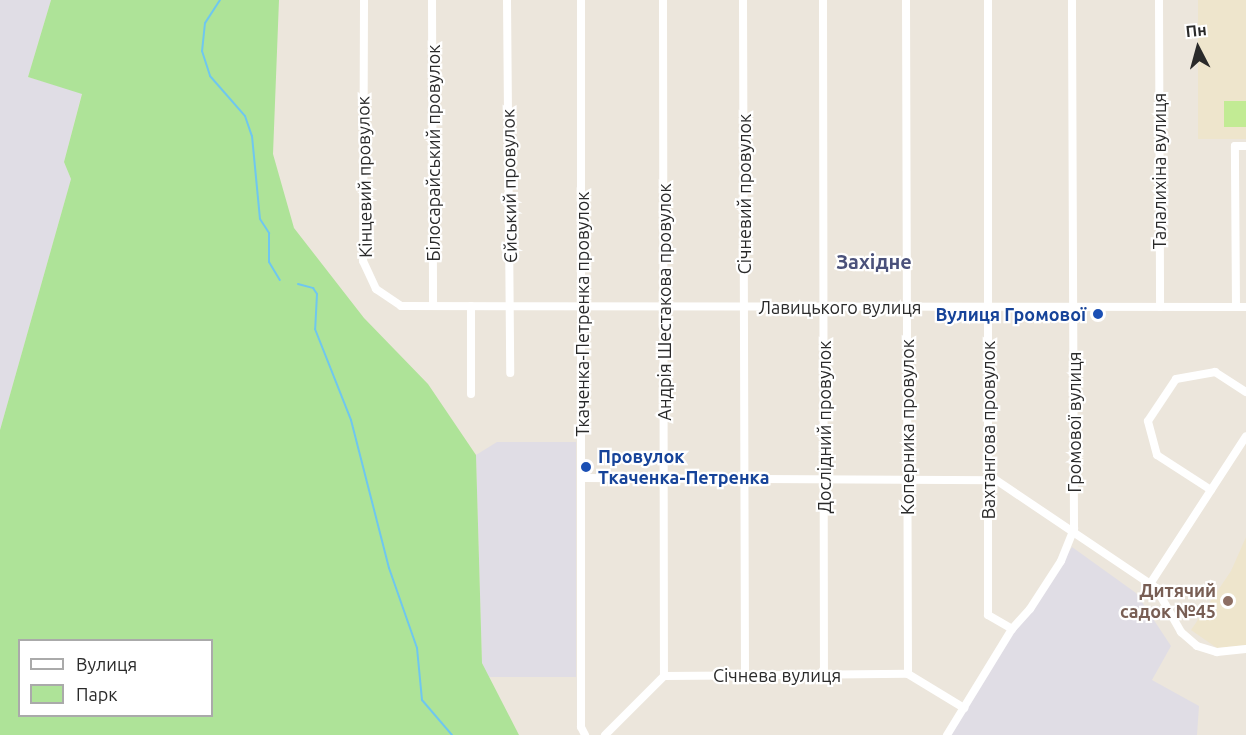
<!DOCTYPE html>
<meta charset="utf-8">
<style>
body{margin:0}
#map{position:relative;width:1246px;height:735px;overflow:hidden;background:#ece6dc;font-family:Ubuntu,sans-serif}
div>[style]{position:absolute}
.industrial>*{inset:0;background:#e0dde5}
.education>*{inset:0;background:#eee5cc;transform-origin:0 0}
.green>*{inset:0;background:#aee398}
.pitch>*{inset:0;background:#c2eb94;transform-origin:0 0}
.stream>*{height:2px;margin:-1px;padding:0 1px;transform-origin:1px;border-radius:1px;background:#6fc7ef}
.minor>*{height:8px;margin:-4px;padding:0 4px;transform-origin:4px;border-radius:4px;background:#fff}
.dots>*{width:16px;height:16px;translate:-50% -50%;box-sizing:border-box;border:3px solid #fff;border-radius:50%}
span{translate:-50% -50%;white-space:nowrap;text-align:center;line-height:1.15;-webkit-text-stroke:4.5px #fff;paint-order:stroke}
.street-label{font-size:18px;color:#2a2a2a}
.transit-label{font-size:18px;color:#164399;font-weight:700}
.right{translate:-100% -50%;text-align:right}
.left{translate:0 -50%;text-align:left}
.education-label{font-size:18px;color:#785e54;font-weight:700}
.neighbourhood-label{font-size:20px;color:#4a517b;font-weight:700}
.legend{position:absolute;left:18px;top:639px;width:195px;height:78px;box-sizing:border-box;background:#fff;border:2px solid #aaa;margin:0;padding:8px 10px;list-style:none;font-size:18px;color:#2a2a2a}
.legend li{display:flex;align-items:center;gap:12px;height:30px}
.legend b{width:30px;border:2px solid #aaa}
.north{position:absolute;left:1168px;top:18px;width:60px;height:60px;-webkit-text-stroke:4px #fff;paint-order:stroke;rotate:354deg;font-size:16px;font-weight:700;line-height:24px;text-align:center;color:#2a2a2a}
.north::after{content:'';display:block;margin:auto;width:21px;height:27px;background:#2a2a2a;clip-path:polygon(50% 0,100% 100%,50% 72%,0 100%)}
</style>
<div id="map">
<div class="industrial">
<div style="clip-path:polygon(0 0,51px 0,28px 77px,82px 93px,64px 162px,71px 179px,0 430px)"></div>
<div style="clip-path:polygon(497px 442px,576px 442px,576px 677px,489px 677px,482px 663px,476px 455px)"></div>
<div style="clip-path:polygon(1072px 547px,1136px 593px,1171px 646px,1152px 680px,1199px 706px,1197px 735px,950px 735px,1014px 630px,1032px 611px)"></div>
</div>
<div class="education">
<div style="left:1198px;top:0;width:48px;height:139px"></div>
<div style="clip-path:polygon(1246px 537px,1246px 645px,1217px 648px,1191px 630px,1231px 571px)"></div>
</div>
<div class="green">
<div style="clip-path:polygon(evenodd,51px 0,279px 0,273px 154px,294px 228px,364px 318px,428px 384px,476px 455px,482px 663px,519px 735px,0 735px,0 430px,71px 179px,64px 162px,82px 94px,28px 77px,51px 0,20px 640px,212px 640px,212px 716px,20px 716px,20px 640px)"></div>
</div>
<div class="pitch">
<div style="left:1224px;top:101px;width:22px;height:26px"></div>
</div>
<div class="stream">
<div style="left:220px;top:0;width:27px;rotate:123deg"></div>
<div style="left:205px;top:23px;width:28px;rotate:96deg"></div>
<div style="left:202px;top:51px;width:26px;rotate:72deg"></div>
<div style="left:210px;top:76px;width:53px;rotate:48.8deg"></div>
<div style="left:245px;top:116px;width:21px;rotate:71deg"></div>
<div style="left:252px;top:136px;width:83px;rotate:84.5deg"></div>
<div style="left:260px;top:219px;width:17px;rotate:57deg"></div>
<div style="left:269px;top:233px;width:29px;rotate:90deg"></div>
<div style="left:269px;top:262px;width:21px;rotate:59deg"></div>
<div style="left:298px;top:284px;width:16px;rotate:15deg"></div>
<div style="left:313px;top:288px;width:7px;rotate:56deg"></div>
<div style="left:317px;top:294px;width:35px;rotate:93deg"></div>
<div style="left:315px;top:329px;width:98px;rotate:68.4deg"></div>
<div style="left:351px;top:420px;width:153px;rotate:75.6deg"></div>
<div style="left:389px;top:568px;width:85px;rotate:70.7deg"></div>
<div style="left:417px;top:648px;width:52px;rotate:84.5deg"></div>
<div style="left:422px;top:700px;width:46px;rotate:49.4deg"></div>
</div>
<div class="minor">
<div style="left:364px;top:0;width:261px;rotate:90.2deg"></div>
<div style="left:363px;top:261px;width:31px;rotate:65deg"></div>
<div style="left:376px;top:289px;width:30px;rotate:34deg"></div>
<div style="left:401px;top:306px;width:845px;rotate:0.07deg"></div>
<div style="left:432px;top:0;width:306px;rotate:89.8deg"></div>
<div style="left:507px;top:0;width:373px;rotate:89.5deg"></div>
<div style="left:581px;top:0;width:727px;rotate:90deg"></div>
<div style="left:581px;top:727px;width:9px;rotate:63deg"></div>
<div style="left:663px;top:0;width:676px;rotate:89.92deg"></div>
<div style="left:743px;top:0;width:675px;rotate:89.83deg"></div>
<div style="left:823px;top:0;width:675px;rotate:89.92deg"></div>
<div style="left:906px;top:0;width:674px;rotate:89.83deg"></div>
<div style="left:988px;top:0;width:615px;rotate:90deg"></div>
<div style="left:988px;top:615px;width:28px;rotate:30deg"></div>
<div style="left:1159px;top:0;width:307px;rotate:89.8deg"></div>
<div style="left:471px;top:306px;width:88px;rotate:90deg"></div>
<div style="left:1236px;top:307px;width:161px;rotate:-90.4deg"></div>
<div style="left:1235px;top:146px;width:11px"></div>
<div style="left:582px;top:478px;width:414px;rotate:0.3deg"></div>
<div style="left:996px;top:480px;width:193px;rotate:34deg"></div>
<div style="left:1156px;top:588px;width:51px;rotate:60.4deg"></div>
<div style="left:1181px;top:632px;width:21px;rotate:41deg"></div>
<div style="left:1197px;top:646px;width:21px;rotate:17deg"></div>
<div style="left:1217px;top:652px;width:29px;rotate:-6deg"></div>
<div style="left:1211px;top:490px;width:64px;rotate:-147.1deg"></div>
<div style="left:1157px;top:455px;width:35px;rotate:-105deg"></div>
<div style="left:1148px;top:421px;width:50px;rotate:-56.3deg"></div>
<div style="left:1176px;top:379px;width:40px;rotate:-10deg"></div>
<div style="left:1215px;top:372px;width:37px;rotate:33deg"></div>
<div style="left:1150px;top:584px;width:176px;rotate:-57deg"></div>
<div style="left:605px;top:735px;width:83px;rotate:-45deg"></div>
<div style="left:664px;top:676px;width:244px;rotate:-0.5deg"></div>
<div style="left:908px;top:674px;width:66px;rotate:31.3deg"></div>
<div style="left:947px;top:735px;width:124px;rotate:-58.5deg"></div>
<div style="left:1012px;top:629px;width:27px;rotate:-48deg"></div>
<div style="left:1030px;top:609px;width:57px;rotate:-57.1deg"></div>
<div style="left:1061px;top:561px;width:35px;rotate:-68deg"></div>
<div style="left:1074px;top:529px;width:529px;rotate:-90.22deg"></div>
</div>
<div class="dots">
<div style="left:1098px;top:314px;background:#1a4fb4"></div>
<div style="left:586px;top:467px;background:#1a4fb4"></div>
<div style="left:1228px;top:601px;background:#8d6e63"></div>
</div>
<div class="street-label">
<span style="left:433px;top:153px;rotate:-90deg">Білосарайський провулок</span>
<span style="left:1159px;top:171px;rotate:-90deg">Талалихіна вулиця</span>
<span style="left:364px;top:177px;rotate:-91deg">Кінцевий провулок</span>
<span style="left:509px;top:186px;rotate:-91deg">Єйський провулок</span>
<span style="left:744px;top:194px;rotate:-90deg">Січневий провулок</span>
<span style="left:664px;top:302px;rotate:-90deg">Андрія Шестакова провулок</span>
<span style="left:840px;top:307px">Лавицького вулиця</span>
<span style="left:582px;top:314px;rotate:-90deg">Ткаченка-Петренка провулок</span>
<span style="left:1074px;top:422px;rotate:-90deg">Громової вулиця</span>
<span style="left:824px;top:427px;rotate:-90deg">Дослідний провулок</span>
<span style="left:907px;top:427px;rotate:-90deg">Коперника провулок</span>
<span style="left:988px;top:430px;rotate:-90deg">Вахтангова провулок</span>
<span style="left:777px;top:675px">Січнева вулиця</span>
</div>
<div class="transit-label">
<span class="right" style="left:1086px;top:314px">Вулиця Громової</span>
<span class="left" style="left:598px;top:467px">Провулок<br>Ткаченка-Петренка</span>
</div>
<div class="education-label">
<span class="right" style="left:1216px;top:601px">Дитячий<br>садок №45</span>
</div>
<div class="neighbourhood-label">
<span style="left:874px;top:261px">Західне</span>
</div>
<ul class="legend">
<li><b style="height:8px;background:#fff"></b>Вулиця</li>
<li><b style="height:16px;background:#aee398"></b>Парк</li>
</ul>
<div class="north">Пн</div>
</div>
